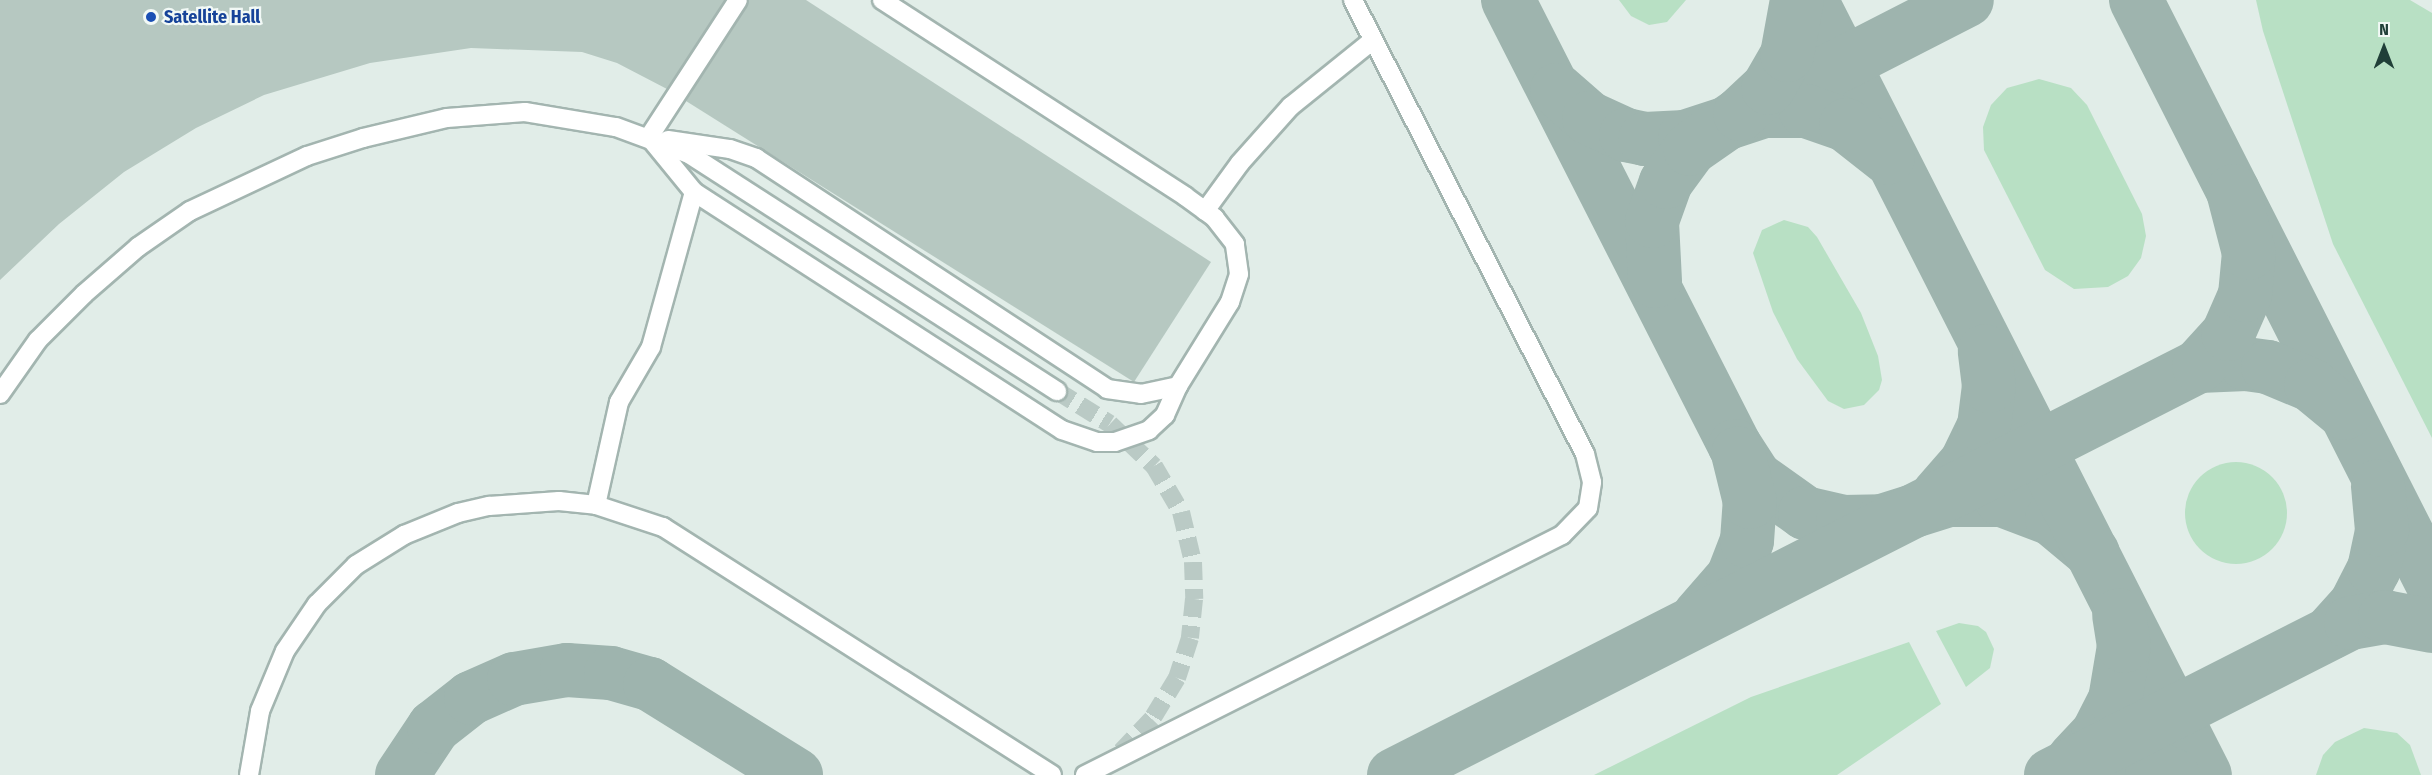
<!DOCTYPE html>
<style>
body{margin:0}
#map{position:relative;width:2432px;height:775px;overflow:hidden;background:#e1ede8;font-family:"Fira Sans Condensed",sans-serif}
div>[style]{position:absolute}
.green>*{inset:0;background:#b8e0c4}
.round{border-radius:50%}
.taxiway>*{height:54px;margin:-27px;padding:0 27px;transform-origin:27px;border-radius:27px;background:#9eb4ae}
.building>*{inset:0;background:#b6c8c1}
.minor-tunnel>*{height:18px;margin-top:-9px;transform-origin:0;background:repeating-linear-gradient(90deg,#bacac5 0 18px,transparent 0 27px)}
.roads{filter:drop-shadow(2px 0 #a3b5b0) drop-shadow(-2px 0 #a3b5b0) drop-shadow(0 2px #a3b5b0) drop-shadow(0 -2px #a3b5b0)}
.minor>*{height:18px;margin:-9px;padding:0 9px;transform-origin:9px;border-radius:9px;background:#fff}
.dots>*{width:16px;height:16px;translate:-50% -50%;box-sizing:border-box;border:3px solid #f2f9f6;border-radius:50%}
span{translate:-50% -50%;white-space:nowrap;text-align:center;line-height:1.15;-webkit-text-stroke:4.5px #f2f9f6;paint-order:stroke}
.transit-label{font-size:18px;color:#164399;font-weight:700}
.left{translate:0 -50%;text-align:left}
.north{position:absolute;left:2354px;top:18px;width:60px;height:60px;-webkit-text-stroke:4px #f2f9f6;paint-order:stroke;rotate:0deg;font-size:16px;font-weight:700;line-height:24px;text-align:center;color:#203f38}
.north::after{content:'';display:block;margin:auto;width:21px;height:27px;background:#203f38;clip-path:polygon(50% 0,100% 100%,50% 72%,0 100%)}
</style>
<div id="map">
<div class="green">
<div style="clip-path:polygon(1619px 0,1686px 0,1667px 22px,1649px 25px,1631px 16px)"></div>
<div style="clip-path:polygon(2256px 0,2410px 0,2432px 13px,2432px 438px,2333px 244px,2263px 31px)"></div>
<div style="clip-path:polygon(2039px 79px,2071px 88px,2087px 105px,2142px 214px,2146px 236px,2141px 258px,2128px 276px,2108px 287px,2074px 289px,2045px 270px,1984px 150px,1983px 127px,1991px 105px,2007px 88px)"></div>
<div style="clip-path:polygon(1784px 220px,1808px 227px,1817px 237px,1861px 313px,1878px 356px,1882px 380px,1879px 390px,1864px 405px,1844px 409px,1828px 401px,1797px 359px,1773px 312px,1753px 253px,1762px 230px)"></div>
<div class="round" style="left:2185px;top:462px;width:102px;height:102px"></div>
<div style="clip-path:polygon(1959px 623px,1978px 626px,1986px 632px,1994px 649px,1990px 668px,1966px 687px,1936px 631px)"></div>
<div style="clip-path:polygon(1909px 642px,1941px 704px,1837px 775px,1594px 775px,1751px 697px)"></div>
<div style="clip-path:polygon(2364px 728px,2397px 733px,2410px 745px,2421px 775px,2316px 775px,2323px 755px,2335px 742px)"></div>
</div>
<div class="taxiway">
<div style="left:1508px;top:0;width:500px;rotate:63.03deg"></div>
<div style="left:1735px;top:446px;width:38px;rotate:57deg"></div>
<div style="left:1756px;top:478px;width:60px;rotate:35.5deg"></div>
<div style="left:1805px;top:513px;width:39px;rotate:13deg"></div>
<div style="left:1843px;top:522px;width:39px;rotate:-1deg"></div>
<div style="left:1882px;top:521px;width:70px;rotate:-17.4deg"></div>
<div style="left:1949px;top:500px;width:53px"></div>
<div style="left:2002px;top:500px;width:53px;rotate:20.8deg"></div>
<div style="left:2052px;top:519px;width:53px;rotate:39.7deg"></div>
<div style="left:1811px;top:0;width:869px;rotate:63.05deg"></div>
<div style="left:2136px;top:0;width:654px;rotate:63.08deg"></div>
<div style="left:1811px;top:80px;width:175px;rotate:-27.1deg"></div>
<div style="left:1557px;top:90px;width:43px;rotate:41.2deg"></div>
<div style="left:1589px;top:118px;width:41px;rotate:24.7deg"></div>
<div style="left:1626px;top:135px;width:19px;rotate:12deg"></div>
<div style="left:1645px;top:139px;width:40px;rotate:-2.9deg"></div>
<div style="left:1685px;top:137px;width:83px;rotate:-18.2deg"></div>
<div style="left:1764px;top:111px;width:42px"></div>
<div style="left:1806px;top:111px;width:42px;rotate:19.3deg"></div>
<div style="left:1846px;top:125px;width:53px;rotate:38.2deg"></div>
<div style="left:1655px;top:281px;width:60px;rotate:-92.9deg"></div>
<div style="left:1652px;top:221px;width:41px;rotate:-70.3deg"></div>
<div style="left:1666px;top:182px;width:41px;rotate:-54deg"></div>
<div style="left:1690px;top:149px;width:61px;rotate:-35deg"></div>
<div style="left:1740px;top:114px;width:38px;rotate:-43deg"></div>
<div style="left:1768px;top:88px;width:38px;rotate:-60deg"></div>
<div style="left:1787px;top:55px;width:56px;rotate:-79.7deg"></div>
<div style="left:2199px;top:366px;width:47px;rotate:-2.4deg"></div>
<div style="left:2246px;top:364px;width:22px;rotate:8deg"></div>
<div style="left:2268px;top:367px;width:47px;rotate:22.7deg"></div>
<div style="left:2311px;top:385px;width:44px;rotate:39.5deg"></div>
<div style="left:1938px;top:495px;width:43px;rotate:-48.8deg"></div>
<div style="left:1966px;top:463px;width:41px;rotate:-64.1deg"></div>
<div style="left:1984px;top:426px;width:40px;rotate:-82.9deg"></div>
<div style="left:1989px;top:386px;width:35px;rotate:-97deg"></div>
<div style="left:1699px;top:616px;width:52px;rotate:-48.9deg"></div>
<div style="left:1733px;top:577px;width:39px;rotate:-69deg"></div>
<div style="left:1747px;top:541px;width:39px;rotate:-86deg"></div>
<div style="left:1750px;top:502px;width:50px;rotate:-103.8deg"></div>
<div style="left:2330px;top:633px;width:39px;rotate:-48deg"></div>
<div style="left:2356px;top:604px;width:39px;rotate:-63deg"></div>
<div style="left:2374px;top:569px;width:40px;rotate:-78deg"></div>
<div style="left:2382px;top:530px;width:44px;rotate:-95.2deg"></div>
<div style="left:2074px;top:759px;width:35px;rotate:-47deg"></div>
<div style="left:2098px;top:733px;width:37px;rotate:-63deg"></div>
<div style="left:2115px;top:700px;width:55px;rotate:-80.5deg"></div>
<div style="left:2124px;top:646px;width:31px;rotate:-99deg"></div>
<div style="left:2076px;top:765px;width:38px;rotate:-6deg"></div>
<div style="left:2114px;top:761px;width:38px;rotate:9deg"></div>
<div style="left:2152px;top:767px;width:22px;rotate:21deg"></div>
<div style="left:402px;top:775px;width:58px;rotate:-56.3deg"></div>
<div style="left:434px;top:727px;width:47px;rotate:-38.1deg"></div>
<div style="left:471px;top:698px;width:47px;rotate:-23.8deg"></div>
<div style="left:514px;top:679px;width:54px;rotate:-9.6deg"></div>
<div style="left:567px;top:670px;width:44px;rotate:3.9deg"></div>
<div style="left:611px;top:673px;width:41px;rotate:15.8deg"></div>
<div style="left:650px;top:684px;width:172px;rotate:31.9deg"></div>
<div style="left:1394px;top:775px;width:903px;rotate:-26.93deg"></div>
<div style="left:2199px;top:366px;width:43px;rotate:-47.8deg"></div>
<div style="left:2228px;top:334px;width:43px;rotate:-66.4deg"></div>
<div style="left:2245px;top:295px;width:42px;rotate:-84.6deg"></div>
<div style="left:2249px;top:253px;width:64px;rotate:-104.5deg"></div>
<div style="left:2051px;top:775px;width:336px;rotate:-26.9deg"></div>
<div style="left:2351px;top:623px;width:35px;rotate:-10deg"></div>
<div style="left:2385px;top:617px;width:48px;rotate:10.8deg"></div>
</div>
<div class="building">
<div style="clip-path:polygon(0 0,725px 0,667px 89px,617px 63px,582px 52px,471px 48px,370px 63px,264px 95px,196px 128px,124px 172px,59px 224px,0 280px)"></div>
<div style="clip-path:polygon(749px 0,806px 0,1211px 262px,1134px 382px,686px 101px)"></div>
</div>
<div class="minor-tunnel">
<div style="left:1057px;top:391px;width:62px;rotate:31.9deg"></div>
<div style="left:1110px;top:424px;width:61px;rotate:43.7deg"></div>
<div style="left:1154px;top:466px;width:53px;rotate:59.6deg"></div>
<div style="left:1181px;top:512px;width:51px;rotate:76.5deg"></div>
<div style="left:1193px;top:562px;width:37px;rotate:88deg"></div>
<div style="left:1194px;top:599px;width:39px;rotate:96deg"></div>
<div style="left:1190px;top:638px;width:42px;rotate:108deg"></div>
<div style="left:1177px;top:678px;width:48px;rotate:121.4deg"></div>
<div style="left:1152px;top:719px;width:54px;rotate:133.5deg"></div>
</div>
<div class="roads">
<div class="minor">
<div style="left:649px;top:137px;width:71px;rotate:50.7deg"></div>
<div style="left:694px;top:192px;width:438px;rotate:32.9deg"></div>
<div style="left:1062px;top:430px;width:37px;rotate:19deg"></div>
<div style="left:1097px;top:442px;width:18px"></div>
<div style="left:1115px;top:442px;width:36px;rotate:-19deg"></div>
<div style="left:1149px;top:430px;width:22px;rotate:-43deg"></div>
<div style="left:1165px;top:415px;width:32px;rotate:-66deg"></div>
<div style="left:1178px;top:386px;width:99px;rotate:-58.2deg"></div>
<div style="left:1230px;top:302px;width:29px;rotate:-72deg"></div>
<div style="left:1239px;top:274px;width:30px;rotate:-98deg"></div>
<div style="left:1235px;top:244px;width:33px;rotate:-128deg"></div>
<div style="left:1215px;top:218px;width:37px;rotate:-144deg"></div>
<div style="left:1185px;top:196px;width:361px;rotate:-147.1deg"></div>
<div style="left:649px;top:137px;width:163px;rotate:-57deg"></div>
<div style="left:668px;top:140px;width:63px;rotate:8.3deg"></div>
<div style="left:730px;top:149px;width:28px;rotate:19deg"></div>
<div style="left:756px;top:158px;width:420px;rotate:33.3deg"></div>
<div style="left:1107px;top:389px;width:34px;rotate:8deg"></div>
<div style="left:1141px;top:394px;width:38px;rotate:-12deg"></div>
<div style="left:1205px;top:211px;width:59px;rotate:-53.9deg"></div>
<div style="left:1240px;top:163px;width:76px;rotate:-48.2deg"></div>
<div style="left:1291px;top:106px;width:105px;rotate:-38.8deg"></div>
<div style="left:0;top:394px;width:66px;rotate:-54.9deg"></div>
<div style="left:38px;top:340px;width:65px;rotate:-45deg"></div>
<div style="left:84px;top:294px;width:72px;rotate:-41deg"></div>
<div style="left:138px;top:247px;width:63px;rotate:-34.7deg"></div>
<div style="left:190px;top:211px;width:129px;rotate:-25.2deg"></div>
<div style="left:307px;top:156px;width:59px;rotate:-17.8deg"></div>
<div style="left:363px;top:138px;width:86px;rotate:-13.4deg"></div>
<div style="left:447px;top:118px;width:78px;rotate:-4.4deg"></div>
<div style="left:525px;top:112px;width:92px;rotate:9.4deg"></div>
<div style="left:616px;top:127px;width:78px;rotate:20.3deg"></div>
<div style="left:689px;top:154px;width:438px;rotate:32.8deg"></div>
<div style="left:596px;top:505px;width:106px;rotate:-77.4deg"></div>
<div style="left:619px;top:402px;width:64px;rotate:-59.8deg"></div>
<div style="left:651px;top:347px;width:161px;rotate:-74.5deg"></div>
<div style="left:249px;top:775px;width:65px;rotate:-80.2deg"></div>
<div style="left:260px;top:711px;width:65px;rotate:-67.4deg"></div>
<div style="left:285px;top:651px;width:57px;rotate:-55.8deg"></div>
<div style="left:317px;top:604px;width:55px;rotate:-45deg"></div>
<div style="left:356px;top:565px;width:57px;rotate:-32deg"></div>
<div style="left:404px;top:535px;width:58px;rotate:-22.2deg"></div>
<div style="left:458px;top:513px;width:32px;rotate:-13deg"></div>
<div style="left:489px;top:506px;width:70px;rotate:-4.1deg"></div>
<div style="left:559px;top:501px;width:37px;rotate:6deg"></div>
<div style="left:596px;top:505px;width:71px;rotate:18.2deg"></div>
<div style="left:663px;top:527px;width:461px;rotate:32.5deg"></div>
<div style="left:1085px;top:775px;width:534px;rotate:-26.71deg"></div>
<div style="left:1562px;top:535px;width:37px;rotate:-46deg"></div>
<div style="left:1588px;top:508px;width:26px;rotate:-81deg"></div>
<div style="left:1592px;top:482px;width:29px;rotate:-104deg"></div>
<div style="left:1585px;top:454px;width:510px;rotate:-117.07deg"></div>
</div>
</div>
<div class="dots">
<div style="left:151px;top:17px;background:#1a4fb4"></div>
</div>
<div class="transit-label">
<span class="left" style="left:164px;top:17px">Satellite Hall</span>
</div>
<div class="north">N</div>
</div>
